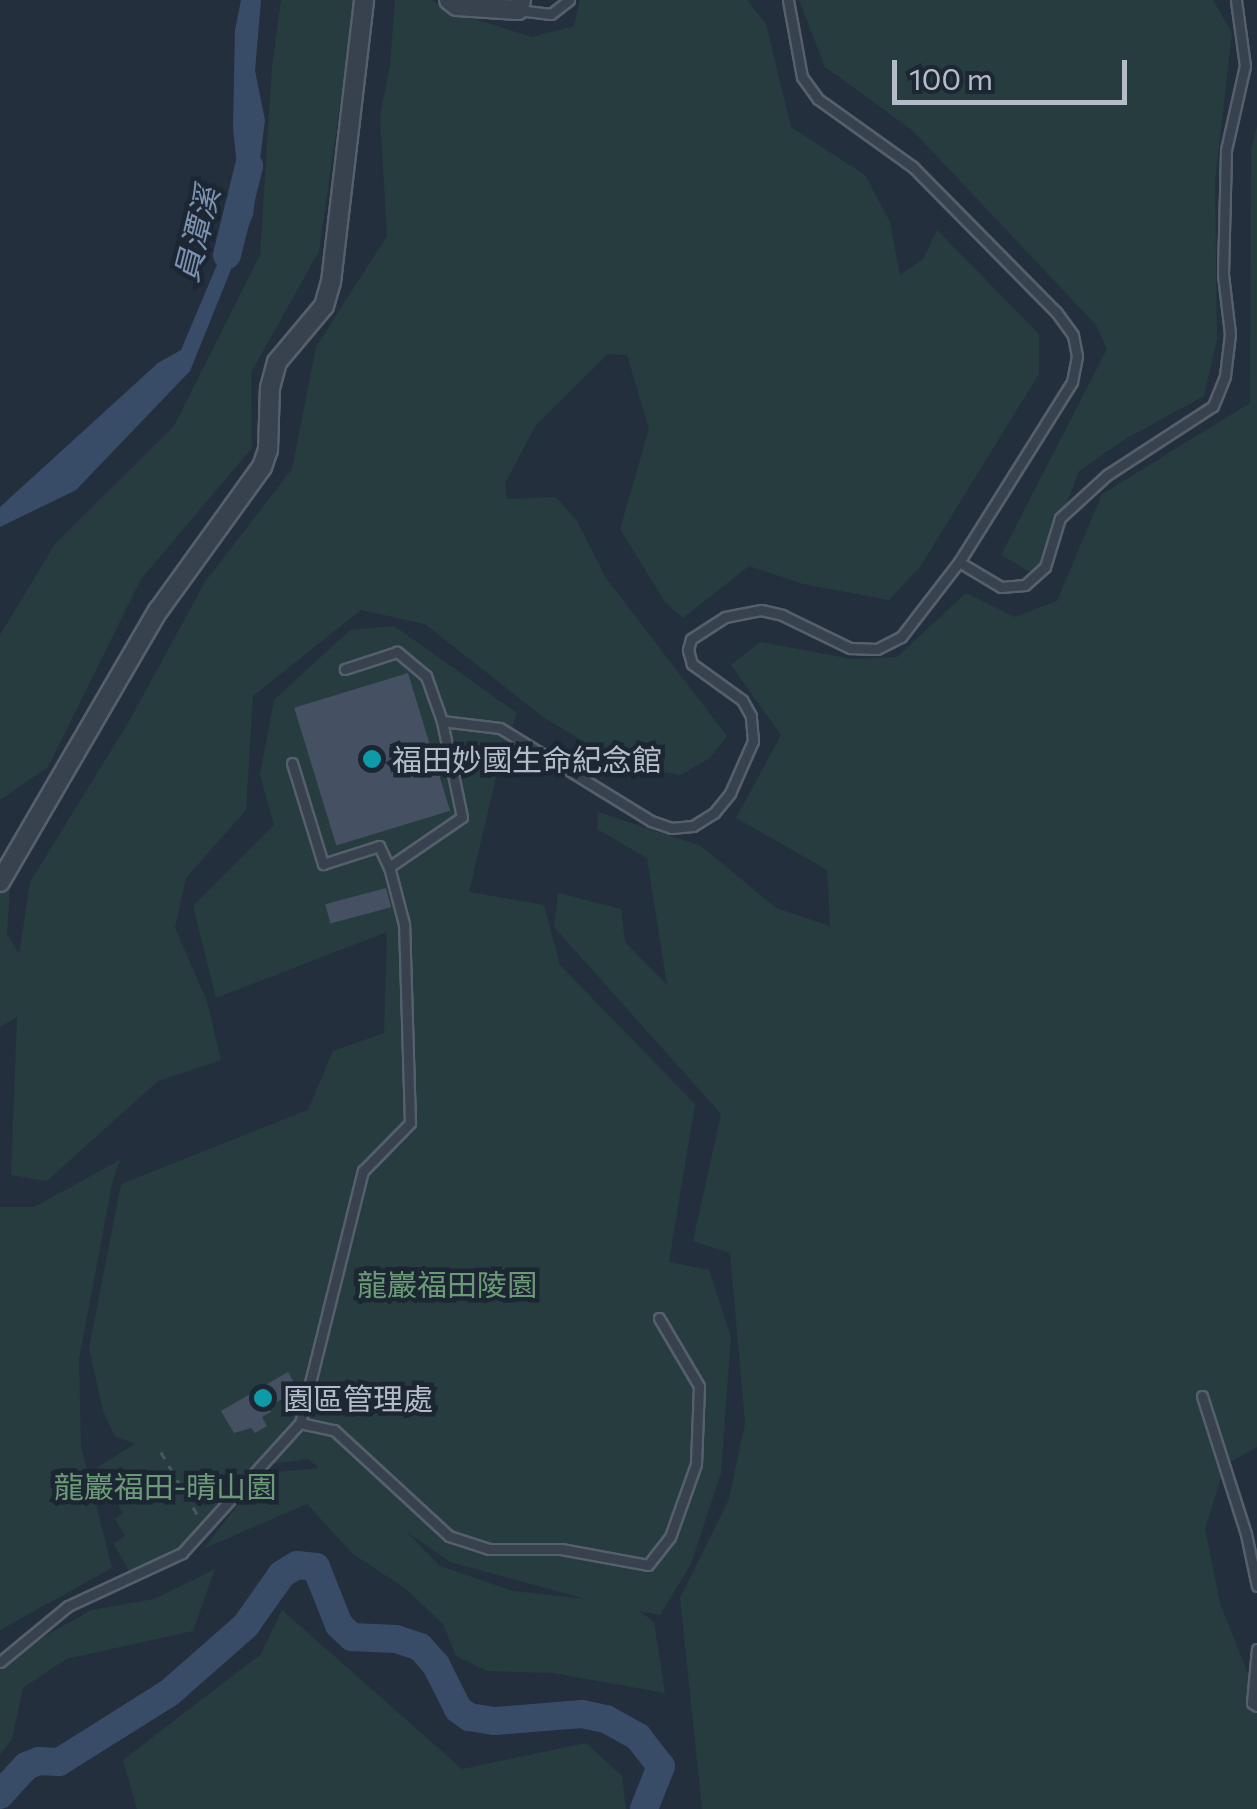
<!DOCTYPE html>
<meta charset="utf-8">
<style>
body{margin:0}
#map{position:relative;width:1257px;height:1809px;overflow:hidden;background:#242f3e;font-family:Commissioner,"Noto Sans TC",sans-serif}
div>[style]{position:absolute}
.green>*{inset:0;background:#263c3f}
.water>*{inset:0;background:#394c67}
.river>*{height:28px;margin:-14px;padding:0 14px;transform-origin:14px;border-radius:14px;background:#394c67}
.building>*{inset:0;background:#455162;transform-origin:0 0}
.path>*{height:2.5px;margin-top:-1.25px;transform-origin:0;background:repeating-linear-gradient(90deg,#44595c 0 8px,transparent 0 16px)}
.roads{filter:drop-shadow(2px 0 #565f6c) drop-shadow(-2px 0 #565f6c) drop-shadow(0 2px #565f6c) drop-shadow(0 -2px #565f6c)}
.lane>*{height:9px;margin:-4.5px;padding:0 4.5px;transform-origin:4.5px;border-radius:4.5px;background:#38414e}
.street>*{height:18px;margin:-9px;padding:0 9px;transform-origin:9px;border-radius:9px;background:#38414e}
.dots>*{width:28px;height:28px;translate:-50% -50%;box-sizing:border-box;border:5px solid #1d2633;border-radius:50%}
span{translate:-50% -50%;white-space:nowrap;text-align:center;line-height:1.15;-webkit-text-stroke:9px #1d2633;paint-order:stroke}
.poi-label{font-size:30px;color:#b4bcc9}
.left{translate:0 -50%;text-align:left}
.park-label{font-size:30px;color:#6b9a76}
.water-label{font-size:32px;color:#7c92b1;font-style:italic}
.scale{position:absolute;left:892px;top:60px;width:235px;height:45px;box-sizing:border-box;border:5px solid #b4bcc9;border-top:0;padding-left:12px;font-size:30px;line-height:35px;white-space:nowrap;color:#b4bcc9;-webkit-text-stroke:8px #1d2633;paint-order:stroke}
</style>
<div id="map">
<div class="green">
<div style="clip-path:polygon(281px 0,355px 0,319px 251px,251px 373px,252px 448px,141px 579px,48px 767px,0 800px,0 635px,55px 544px,174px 426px,260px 255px,272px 66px)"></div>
<div style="clip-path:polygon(395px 0,432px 0,443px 9px,532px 37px,574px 26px,580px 0,747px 0,766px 24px,791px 127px,865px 175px,890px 222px,900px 275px,923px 259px,937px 230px,1039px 334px,1039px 374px,920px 567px,889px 600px,803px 584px,749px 566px,683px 618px,665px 602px,620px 529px,649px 429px,627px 355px,608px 354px,536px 425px,505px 483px,507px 499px,556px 497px,577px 521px,606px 578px,727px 736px,710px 758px,680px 775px,625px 766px,543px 717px,425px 624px,361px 610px,253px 696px,246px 810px,186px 878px,175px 928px,207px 1001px,221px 1060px,158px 1081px,47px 1181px,11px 1175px,17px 1017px,0 1027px,0 887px,10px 890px,7px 934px,19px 954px,30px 882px,128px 723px,205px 582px,292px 469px,316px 347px,387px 236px,380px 116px,390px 65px)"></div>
<div style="clip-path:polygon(799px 0,1213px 0,1232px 33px,1215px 182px,1217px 339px,1204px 396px,1127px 438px,1079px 471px,1039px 577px,1001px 555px,1107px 349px,1096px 325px,912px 130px,825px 67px)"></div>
<div style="clip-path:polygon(1257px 126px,1257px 1447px,1225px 1465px,1205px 1528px,1220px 1603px,1257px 1696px,1257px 1809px,702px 1809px,680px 1598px,729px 1499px,745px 1423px,730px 1253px,693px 1241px,721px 1114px,554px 927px,558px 893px,621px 909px,625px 942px,667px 985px,647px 858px,597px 829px,598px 812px,701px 846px,776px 908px,830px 926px,827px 870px,736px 818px,781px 735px,731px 665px,760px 642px,852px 659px,897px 657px,966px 593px,1015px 617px,1057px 601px,1102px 494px,1250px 403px,1251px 150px)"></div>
<div style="clip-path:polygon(evenodd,394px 626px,517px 713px,500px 761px,469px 892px,544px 905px,560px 965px,695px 1104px,669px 1262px,709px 1270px,731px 1337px,721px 1473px,691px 1564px,660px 1615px,639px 1611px,654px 1622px,665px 1693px,553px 1673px,487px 1671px,456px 1656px,443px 1624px,406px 1589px,353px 1554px,307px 1504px,203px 1549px,263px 1473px,319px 1468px,308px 1459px,253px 1467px,178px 1548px,130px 1573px,114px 1544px,125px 1536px,115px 1519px,123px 1513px,96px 1468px,135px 1444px,115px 1436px,103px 1411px,89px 1348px,121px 1184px,308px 1110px,333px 1051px,384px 1033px,387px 932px,216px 998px,193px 906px,274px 825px,260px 775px,274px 700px,350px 630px,394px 626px,407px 1532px,450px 1562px,586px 1599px,513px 1591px,440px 1566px,407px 1532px)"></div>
<div style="clip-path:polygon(120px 1160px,113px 1179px,79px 1360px,81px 1446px,112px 1568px,0 1630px,0 1207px,34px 1207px)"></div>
<div style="clip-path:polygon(215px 1569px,193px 1631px,66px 1659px,23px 1688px,12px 1739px,0 1755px,0 1670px,33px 1643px,91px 1610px,154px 1599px)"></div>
<div style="clip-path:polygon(282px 1610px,462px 1769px,586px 1743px,622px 1776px,626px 1809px,137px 1809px,123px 1760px,261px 1654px)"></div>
</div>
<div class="water">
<div style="clip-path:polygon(241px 0,261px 0,255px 71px,265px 120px,253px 215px,190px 371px,76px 490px,0 527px,0 507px,158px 363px,181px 350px,241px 208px,233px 127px,235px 30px)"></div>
</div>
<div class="river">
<div style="left:227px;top:255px;width:92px;rotate:-76.1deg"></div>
<div style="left:0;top:1795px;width:39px;rotate:-48deg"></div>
<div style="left:26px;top:1766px;width:14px;rotate:-21deg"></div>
<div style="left:39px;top:1761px;width:20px;rotate:3deg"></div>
<div style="left:59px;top:1762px;width:130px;rotate:-32.1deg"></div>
<div style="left:169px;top:1693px;width:103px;rotate:-41.4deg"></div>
<div style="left:246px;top:1625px;width:62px;rotate:-54.8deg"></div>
<div style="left:282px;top:1574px;width:17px;rotate:-31deg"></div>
<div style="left:297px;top:1565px;width:19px;rotate:6deg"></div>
<div style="left:316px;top:1567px;width:62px;rotate:68.4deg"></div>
<div style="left:339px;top:1625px;width:18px;rotate:43deg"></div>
<div style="left:352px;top:1637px;width:44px;rotate:2.6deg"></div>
<div style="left:396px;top:1639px;width:25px;rotate:18deg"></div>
<div style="left:420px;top:1647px;width:24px;rotate:48deg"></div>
<div style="left:436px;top:1665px;width:49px;rotate:63.4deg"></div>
<div style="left:458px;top:1709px;width:14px;rotate:36deg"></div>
<div style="left:469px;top:1717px;width:26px;rotate:9deg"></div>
<div style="left:495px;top:1721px;width:87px;rotate:-4.6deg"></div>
<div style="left:582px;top:1714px;width:25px;rotate:12deg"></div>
<div style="left:606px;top:1719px;width:37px;rotate:29deg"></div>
<div style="left:638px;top:1737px;width:37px;rotate:52deg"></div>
<div style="left:661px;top:1766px;width:46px;rotate:111.6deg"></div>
</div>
<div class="building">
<div style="left:408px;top:673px;width:144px;height:119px;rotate:73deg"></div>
<div style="left:386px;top:888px;width:20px;height:63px;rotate:75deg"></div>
<div style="clip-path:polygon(288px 1372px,298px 1390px,268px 1407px,271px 1412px,262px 1417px,267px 1426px,255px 1433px,251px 1428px,234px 1433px,221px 1411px)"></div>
</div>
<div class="path">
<div style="left:161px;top:1452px;width:75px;rotate:59.7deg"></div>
</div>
<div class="roads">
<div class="lane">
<div style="left:518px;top:10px;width:33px;rotate:7deg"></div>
<div style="left:551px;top:14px;width:23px;rotate:-38deg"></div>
<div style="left:959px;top:562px;width:49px;rotate:30.8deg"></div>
<div style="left:1001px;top:587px;width:24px;rotate:-5deg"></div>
<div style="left:1025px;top:585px;width:27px;rotate:-42deg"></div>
<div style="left:1045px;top:567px;width:51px;rotate:-73deg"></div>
<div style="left:1060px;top:518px;width:64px;rotate:-42.5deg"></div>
<div style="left:1107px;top:475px;width:126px;rotate:-33.1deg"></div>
<div style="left:1213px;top:406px;width:32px;rotate:-68deg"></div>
<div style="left:1225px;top:376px;width:42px;rotate:-83.2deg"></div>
<div style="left:1230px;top:334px;width:60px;rotate:-96.7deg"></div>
<div style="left:1223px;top:274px;width:124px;rotate:-88.6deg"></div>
<div style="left:1226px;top:150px;width:86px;rotate:-77.3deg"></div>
<div style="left:1245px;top:66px;width:67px;rotate:-97.8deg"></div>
<div style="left:442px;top:721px;width:58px;rotate:6.9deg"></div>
<div style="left:500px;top:728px;width:177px;rotate:31.6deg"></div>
<div style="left:651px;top:821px;width:21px;rotate:19deg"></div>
<div style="left:671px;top:828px;width:22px;rotate:-5deg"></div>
<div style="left:693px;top:826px;width:25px;rotate:-32deg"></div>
<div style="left:714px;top:813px;width:26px;rotate:-51deg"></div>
<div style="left:730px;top:793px;width:57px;rotate:-66.1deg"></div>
<div style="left:753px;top:741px;width:25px;rotate:-95deg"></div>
<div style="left:751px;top:716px;width:18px;rotate:-119deg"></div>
<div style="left:742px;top:700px;width:62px;rotate:-144.2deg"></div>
<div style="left:692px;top:664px;width:15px;rotate:-106deg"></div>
<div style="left:688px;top:650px;width:11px;rotate:-75deg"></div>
<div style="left:691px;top:639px;width:40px;rotate:-32.9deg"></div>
<div style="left:725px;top:617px;width:37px;rotate:-11deg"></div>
<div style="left:761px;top:610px;width:22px;rotate:13deg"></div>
<div style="left:782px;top:615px;width:76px;rotate:25.9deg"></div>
<div style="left:850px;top:648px;width:27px;rotate:2deg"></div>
<div style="left:877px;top:649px;width:27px;rotate:-27deg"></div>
<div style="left:901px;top:637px;width:95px;rotate:-52.3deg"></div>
<div style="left:959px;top:562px;width:213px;rotate:-57.9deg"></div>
<div style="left:1072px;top:382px;width:26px;rotate:-79deg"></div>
<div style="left:1077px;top:356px;width:21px;rotate:-101deg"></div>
<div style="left:1073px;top:335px;width:29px;rotate:-126deg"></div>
<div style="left:1056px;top:312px;width:204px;rotate:-134.6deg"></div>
<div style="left:913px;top:167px;width:117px;rotate:-144.4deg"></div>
<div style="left:818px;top:99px;width:27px;rotate:-126deg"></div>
<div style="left:802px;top:77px;width:78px;rotate:-100.3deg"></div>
<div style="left:292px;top:763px;width:106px;rotate:72.9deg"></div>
<div style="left:323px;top:864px;width:59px;rotate:-17.8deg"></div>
<div style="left:379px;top:846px;width:23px;rotate:65deg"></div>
<div style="left:1202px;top:1396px;width:145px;rotate:72.3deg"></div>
<div style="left:1246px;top:1534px;width:53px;rotate:78.1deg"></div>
<div style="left:300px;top:1423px;width:35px;rotate:12deg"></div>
<div style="left:334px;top:1430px;width:156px;rotate:42.7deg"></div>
<div style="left:449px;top:1536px;width:42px;rotate:18deg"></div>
<div style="left:489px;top:1549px;width:72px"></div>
<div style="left:561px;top:1549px;width:88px;rotate:10.4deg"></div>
<div style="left:648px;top:1565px;width:36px;rotate:-52deg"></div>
<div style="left:670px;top:1537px;width:77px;rotate:-70.4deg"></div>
<div style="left:696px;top:1464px;width:78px;rotate:-87.8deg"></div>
<div style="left:699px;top:1386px;width:79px;rotate:-120.5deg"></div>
<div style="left:1257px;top:1649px;width:54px;rotate:95.3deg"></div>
<div style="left:1252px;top:1703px;width:6px;rotate:31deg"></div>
<div style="left:0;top:1662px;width:88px;rotate:-39.5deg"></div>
<div style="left:68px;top:1606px;width:126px;rotate:-24.9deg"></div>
<div style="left:182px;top:1553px;width:176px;rotate:-47.8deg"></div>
<div style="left:300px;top:1423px;width:260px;rotate:-76deg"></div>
<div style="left:363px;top:1171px;width:67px;rotate:-45.6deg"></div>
<div style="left:410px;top:1123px;width:199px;rotate:-91.7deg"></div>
<div style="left:404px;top:924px;width:59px;rotate:-104.7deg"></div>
<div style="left:389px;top:867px;width:88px;rotate:-34.4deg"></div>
<div style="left:462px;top:817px;width:98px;rotate:-101.8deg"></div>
<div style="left:442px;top:721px;width:48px;rotate:-109.6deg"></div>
<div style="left:426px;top:676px;width:38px;rotate:-140deg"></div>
<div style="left:397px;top:652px;width:55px;rotate:161.9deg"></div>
</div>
<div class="street">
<div style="left:449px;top:0;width:10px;rotate:37deg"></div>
<div style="left:457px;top:6px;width:61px;rotate:3.8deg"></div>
<div style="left:518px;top:10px;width:10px;rotate:-73deg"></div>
<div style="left:0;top:882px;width:314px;rotate:-59.8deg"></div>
<div style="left:158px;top:611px;width:178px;rotate:-54.2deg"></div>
<div style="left:262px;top:467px;width:18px;rotate:-71deg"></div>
<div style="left:268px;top:450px;width:62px;rotate:-88.2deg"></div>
<div style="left:270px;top:388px;width:27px;rotate:-75deg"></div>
<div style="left:277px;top:362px;width:73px;rotate:-50deg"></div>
<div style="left:324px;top:306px;width:25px;rotate:-74deg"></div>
<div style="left:331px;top:282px;width:284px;rotate:-83.3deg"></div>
</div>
</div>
<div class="dots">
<div style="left:372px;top:759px;background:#0f9aa8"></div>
<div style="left:263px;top:1398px;background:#0f9aa8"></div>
</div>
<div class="poi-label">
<span class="left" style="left:392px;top:759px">福田妙國生命紀念館</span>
<span class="left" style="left:283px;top:1398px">園區管理處</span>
</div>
<div class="park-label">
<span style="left:447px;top:1284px">龍巖福田陵園</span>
<span style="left:165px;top:1486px">龍巖福田-晴山園</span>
</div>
<div class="water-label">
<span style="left:196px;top:234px;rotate:-76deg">員潭溪</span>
</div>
<div class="scale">100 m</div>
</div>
